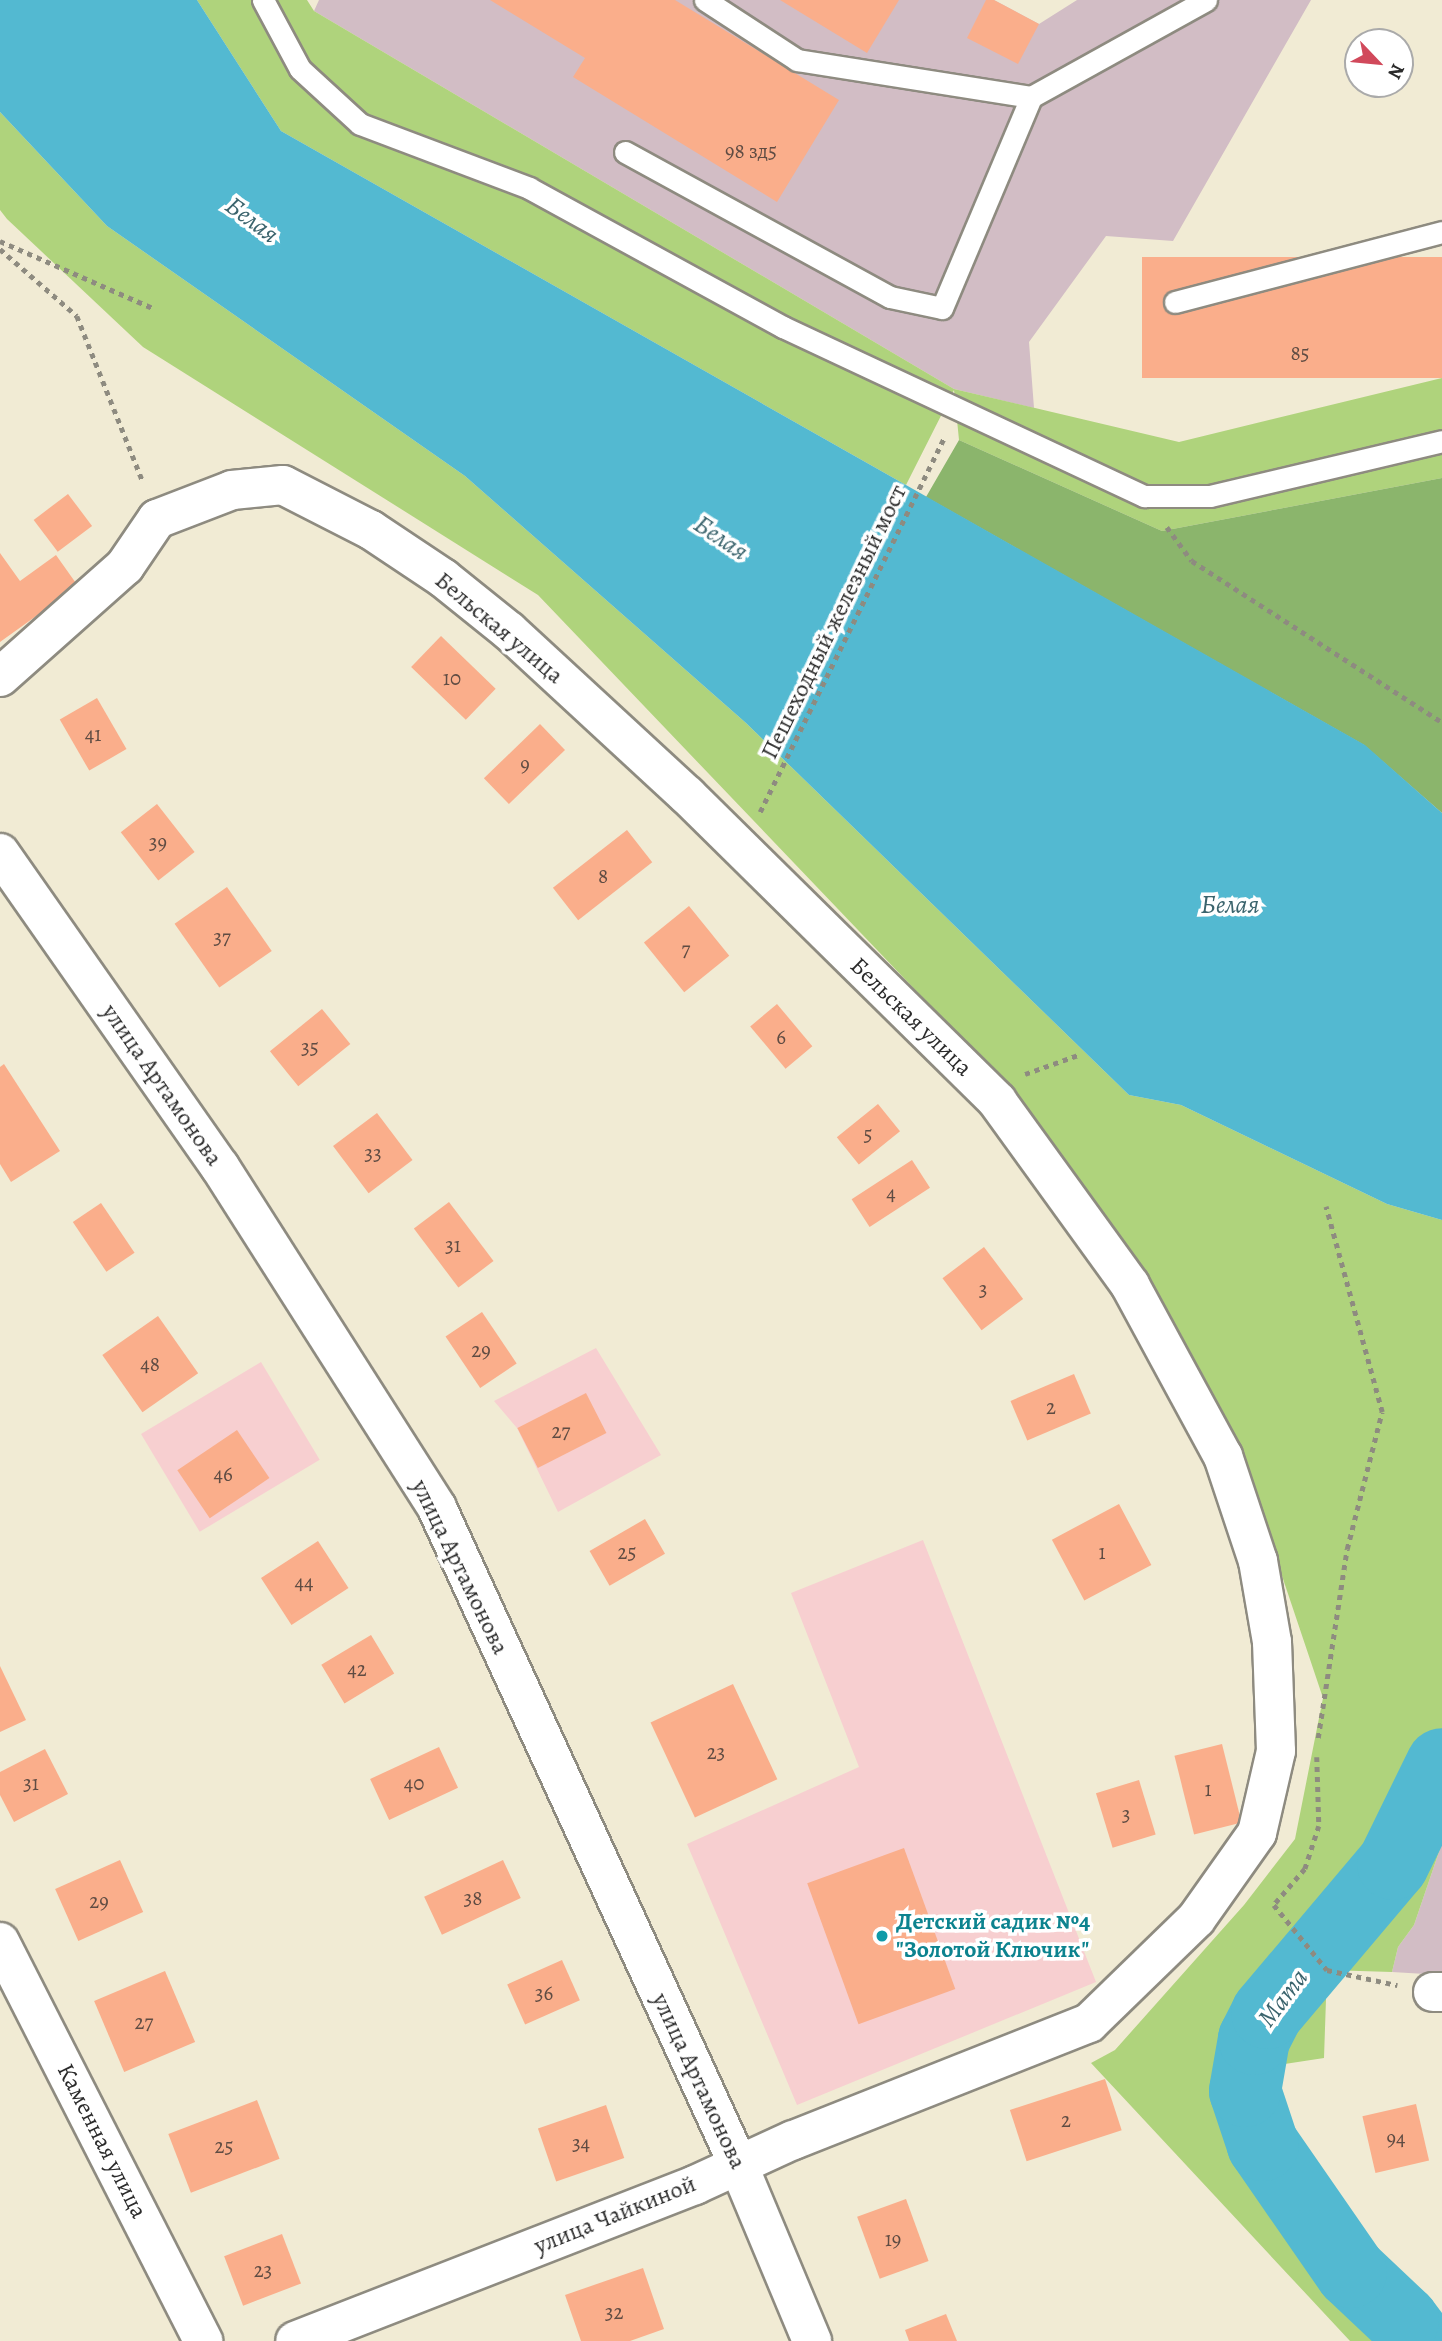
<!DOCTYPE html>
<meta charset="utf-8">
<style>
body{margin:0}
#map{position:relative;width:1442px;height:2341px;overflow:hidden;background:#f1ebd4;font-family:Alegreya,serif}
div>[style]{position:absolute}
.built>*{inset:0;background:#f7cfd0;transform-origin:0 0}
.industrial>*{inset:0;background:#d2bdc5}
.green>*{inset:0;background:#afd37c}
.forest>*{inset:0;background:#8bb56c}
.water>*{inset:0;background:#53b9d1}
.river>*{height:72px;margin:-36px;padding:0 36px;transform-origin:36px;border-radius:36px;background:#53b9d1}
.building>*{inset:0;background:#faae8b;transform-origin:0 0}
.path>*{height:4.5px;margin-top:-2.25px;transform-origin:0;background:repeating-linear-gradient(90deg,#8e8b80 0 5px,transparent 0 10px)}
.roads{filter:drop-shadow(2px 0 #8e8b80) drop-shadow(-2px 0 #8e8b80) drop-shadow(0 2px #8e8b80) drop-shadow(0 -2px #8e8b80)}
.service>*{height:21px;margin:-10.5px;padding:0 10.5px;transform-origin:10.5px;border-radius:10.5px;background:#fff}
.minor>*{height:38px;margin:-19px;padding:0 19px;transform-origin:19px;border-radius:19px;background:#fff}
.tertiary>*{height:38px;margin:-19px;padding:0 19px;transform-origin:19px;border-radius:19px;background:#fff}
.dots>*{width:19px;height:19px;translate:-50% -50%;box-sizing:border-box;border:4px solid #fff;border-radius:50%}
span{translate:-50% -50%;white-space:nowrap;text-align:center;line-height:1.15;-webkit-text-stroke:7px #fff;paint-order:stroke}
.number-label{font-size:21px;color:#5f4c43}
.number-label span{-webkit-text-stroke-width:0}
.street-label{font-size:24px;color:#2b2b2b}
.culture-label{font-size:24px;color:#0d838f;font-weight:700}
.left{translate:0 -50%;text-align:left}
.water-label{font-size:26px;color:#3b646d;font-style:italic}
.north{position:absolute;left:1344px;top:28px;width:70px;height:70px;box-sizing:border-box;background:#fff;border:2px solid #aaa;border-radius:50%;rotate:116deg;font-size:19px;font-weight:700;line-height:28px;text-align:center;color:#2b2b2b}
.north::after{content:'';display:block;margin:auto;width:24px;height:32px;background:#d1495b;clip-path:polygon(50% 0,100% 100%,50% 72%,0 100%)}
</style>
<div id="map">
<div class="built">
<div style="clip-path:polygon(596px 1348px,661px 1455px,558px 1512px,517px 1428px,494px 1401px)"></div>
<div style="left:261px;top:1362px;width:114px;height:140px;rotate:59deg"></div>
<div style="clip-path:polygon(923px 1540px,1096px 1982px,797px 2105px,687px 1844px,859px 1767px,791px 1593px)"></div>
</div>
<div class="industrial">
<div style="clip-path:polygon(319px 0,994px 0,1039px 24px,1077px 0,1311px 0,1173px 241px,1106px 236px,1029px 342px,1034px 408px,954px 389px,314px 11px)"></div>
<div style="clip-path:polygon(1442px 1843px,1442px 1975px,1392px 1972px,1398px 1947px,1414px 1925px)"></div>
</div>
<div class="green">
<div style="clip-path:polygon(197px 0,307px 0,314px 11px,954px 389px,1179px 442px,1442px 378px,1442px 478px,1162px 531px,959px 440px,954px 390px,906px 485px,281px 131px)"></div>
<div style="clip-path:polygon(0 112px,107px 226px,465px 476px,746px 723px,1129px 1095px,1181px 1105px,1387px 1204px,1442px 1220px,1442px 1843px,1414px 1925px,1398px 1947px,1392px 1972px,1327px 1970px,1324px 2058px,1259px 2068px,1269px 2130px,1437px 2341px,1350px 2341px,1091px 2063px,1115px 2050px,1244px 1905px,1295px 1839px,1323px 1698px,1241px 1454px,986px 1064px,538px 595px,143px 347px,7px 219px,0 210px)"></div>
</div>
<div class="forest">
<div style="clip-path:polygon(959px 440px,1162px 531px,1442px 478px,1442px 813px,1364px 745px,926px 497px)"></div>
</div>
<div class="water">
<div style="clip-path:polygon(0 0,197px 0,281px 131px,1365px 745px,1442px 813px,1442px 1220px,1387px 1204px,1181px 1105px,1129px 1095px,746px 723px,465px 476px,107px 226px,0 112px)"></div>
</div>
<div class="river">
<div style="left:1418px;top:2341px;width:25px;rotate:-127deg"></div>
<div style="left:1403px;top:2321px;width:71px;rotate:-136.7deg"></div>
<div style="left:1351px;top:2272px;width:155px;rotate:-124.7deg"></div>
<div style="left:1263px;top:2145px;width:57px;rotate:-108.4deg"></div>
<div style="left:1245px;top:2091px;width:53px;rotate:-80.2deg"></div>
<div style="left:1254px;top:2039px;width:29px;rotate:-63deg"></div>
<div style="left:1267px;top:2013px;width:195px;rotate:-49.8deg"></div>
<div style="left:1393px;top:1864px;width:111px;rotate:-63.9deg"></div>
</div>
<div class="building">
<div style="clip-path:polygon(490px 0,675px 0,839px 100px,777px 202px,573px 77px,585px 58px)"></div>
<div style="clip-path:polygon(780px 0,899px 0,867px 53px)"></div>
<div style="clip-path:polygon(986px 0,994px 0,1039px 24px,1018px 64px,967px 38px)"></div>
<div style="left:1442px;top:257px;width:121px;height:300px;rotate:90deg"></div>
<div style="left:68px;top:494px;width:40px;height:43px;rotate:53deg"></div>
<div style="clip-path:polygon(0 553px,20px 581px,56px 555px,78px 586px,0 642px)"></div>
<div style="left:441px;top:636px;width:76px;height:43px;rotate:44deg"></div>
<div style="left:97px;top:698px;width:59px;height:43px;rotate:60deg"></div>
<div style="left:540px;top:724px;width:36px;height:78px;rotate:46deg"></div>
<div style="left:157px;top:804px;width:61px;height:46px;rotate:52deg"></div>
<div style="left:627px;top:830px;width:41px;height:94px;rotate:52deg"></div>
<div style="left:227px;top:887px;width:78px;height:64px;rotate:55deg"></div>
<div style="left:689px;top:906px;width:64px;height:58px;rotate:51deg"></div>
<div style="left:777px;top:1004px;width:55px;height:35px;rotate:50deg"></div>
<div style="left:322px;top:1009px;width:45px;height:67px;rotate:51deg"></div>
<div style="clip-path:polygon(4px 1064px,60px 1151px,11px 1182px,0 1164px,0 1067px)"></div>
<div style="left:878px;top:1104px;width:35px;height:53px;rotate:51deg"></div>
<div style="left:377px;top:1113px;width:59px;height:55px;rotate:53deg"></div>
<div style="left:912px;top:1160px;width:33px;height:72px;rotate:57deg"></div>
<div style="left:449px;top:1202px;width:74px;height:44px;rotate:53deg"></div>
<div style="left:101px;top:1203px;width:60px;height:34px;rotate:56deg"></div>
<div style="left:984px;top:1247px;width:65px;height:52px;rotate:53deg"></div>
<div style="left:482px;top:1312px;width:62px;height:44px;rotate:56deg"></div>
<div style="left:158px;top:1316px;width:70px;height:68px;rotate:55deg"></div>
<div style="left:1074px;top:1374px;width:43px;height:69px;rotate:67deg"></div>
<div style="left:586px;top:1393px;width:45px;height:77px;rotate:63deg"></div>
<div style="left:237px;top:1430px;width:58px;height:72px;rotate:56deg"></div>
<div style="left:1119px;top:1504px;width:69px;height:76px;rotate:62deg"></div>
<div style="left:645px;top:1519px;width:40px;height:64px;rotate:60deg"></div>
<div style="left:318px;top:1541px;width:56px;height:68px;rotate:57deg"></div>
<div style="left:371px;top:1635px;width:45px;height:58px;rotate:59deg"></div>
<div style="clip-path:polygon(0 1666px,26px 1720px,0 1732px)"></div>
<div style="left:733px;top:1684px;width:105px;height:91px;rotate:65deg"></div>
<div style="left:1222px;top:1744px;width:81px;height:49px;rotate:76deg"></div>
<div style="left:439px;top:1747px;width:45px;height:76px;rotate:65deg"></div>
<div style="clip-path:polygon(45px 1749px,68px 1794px,14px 1822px,0 1795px,0 1772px)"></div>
<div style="left:1139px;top:1780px;width:57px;height:45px;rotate:73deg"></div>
<div style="left:904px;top:1848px;width:150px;height:103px;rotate:70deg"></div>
<div style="left:120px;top:1860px;width:57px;height:71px;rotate:66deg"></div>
<div style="left:503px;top:1860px;width:42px;height:87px;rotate:65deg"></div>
<div style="left:562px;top:1960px;width:44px;height:60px;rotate:66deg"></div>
<div style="left:165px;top:1971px;width:77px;height:77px;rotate:67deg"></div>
<div style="left:1105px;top:2079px;width:54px;height:100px;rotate:72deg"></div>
<div style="left:257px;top:2100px;width:63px;height:95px;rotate:69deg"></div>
<div style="left:1416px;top:2104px;width:58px;height:55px;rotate:77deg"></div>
<div style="left:606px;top:2105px;width:56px;height:72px;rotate:71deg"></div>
<div style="left:906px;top:2199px;width:66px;height:52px;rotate:70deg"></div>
<div style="left:282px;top:2234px;width:53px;height:62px;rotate:69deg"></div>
<div style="clip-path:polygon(643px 2268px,664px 2329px,630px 2341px,581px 2341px,565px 2295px)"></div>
<div style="clip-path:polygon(946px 2314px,957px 2341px,909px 2341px,905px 2330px)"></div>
</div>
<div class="path">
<div style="left:0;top:241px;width:169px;rotate:23.7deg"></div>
<div style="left:0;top:249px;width:102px;rotate:41deg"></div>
<div style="left:77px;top:316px;width:179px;rotate:68.3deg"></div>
<div style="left:1167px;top:527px;width:42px;rotate:53.7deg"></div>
<div style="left:1192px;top:561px;width:297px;rotate:32.8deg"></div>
<div style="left:760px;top:812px;width:419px;rotate:-63.8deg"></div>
<div style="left:1025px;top:1074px;width:59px;rotate:-19.7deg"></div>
<div style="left:1318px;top:1738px;width:191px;rotate:-81.3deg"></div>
<div style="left:1347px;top:1549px;width:141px;rotate:-75.7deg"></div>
<div style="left:1382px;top:1412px;width:213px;rotate:-105.3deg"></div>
<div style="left:1317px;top:1757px;width:69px;rotate:88.3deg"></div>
<div style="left:1319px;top:1826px;width:45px;rotate:108deg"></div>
<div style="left:1305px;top:1869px;width:48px;rotate:130.7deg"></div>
<div style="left:1274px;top:1905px;width:84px;rotate:50.8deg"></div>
<div style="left:1327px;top:1970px;width:72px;rotate:12.1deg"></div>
</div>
<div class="roads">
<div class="service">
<div style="left:263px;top:0;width:78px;rotate:61.8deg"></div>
<div style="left:300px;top:69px;width:81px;rotate:42.5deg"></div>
<div style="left:360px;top:124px;width:181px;rotate:20.7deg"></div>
<div style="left:529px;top:188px;width:290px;rotate:28.7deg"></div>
<div style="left:783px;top:327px;width:399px;rotate:25.1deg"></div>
<div style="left:1144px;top:496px;width:66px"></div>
<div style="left:1210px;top:496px;width:238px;rotate:-13.3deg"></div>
<div style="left:705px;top:0;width:110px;rotate:33.1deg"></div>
<div style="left:797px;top:60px;width:237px;rotate:9deg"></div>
<div style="left:625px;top:152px;width:302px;rotate:28.7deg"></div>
<div style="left:890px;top:297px;width:53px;rotate:11.9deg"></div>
<div style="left:942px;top:308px;width:229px;rotate:-67.1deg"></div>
<div style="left:1031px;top:97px;width:200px;rotate:-29deg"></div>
<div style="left:1175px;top:302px;width:276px;rotate:-14.7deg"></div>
</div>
<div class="minor">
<div style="left:0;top:677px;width:167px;rotate:-41.6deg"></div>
<div style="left:125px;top:566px;width:57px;rotate:-55.8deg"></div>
<div style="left:157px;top:519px;width:80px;rotate:-21.1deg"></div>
<div style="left:232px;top:490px;width:51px;rotate:-5.6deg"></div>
<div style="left:283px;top:485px;width:99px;rotate:27.1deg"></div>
<div style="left:371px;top:530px;width:87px;rotate:33.7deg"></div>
<div style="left:443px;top:578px;width:85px;rotate:38.8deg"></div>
<div style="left:509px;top:631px;width:242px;rotate:42.7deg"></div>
<div style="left:687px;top:795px;width:436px;rotate:44.6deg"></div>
<div style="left:997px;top:1101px;width:227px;rotate:54.1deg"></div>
<div style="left:1130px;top:1285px;width:195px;rotate:61.5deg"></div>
<div style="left:1223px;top:1456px;width:111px;rotate:71.6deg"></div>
<div style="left:1258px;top:1561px;width:82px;rotate:80.2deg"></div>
<div style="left:1272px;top:1642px;width:109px;rotate:87.9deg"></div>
<div style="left:1276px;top:1751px;width:84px;rotate:103deg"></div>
<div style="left:1257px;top:1833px;width:105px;rotate:125.3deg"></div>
<div style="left:1196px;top:1919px;width:149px;rotate:135.8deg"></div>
<div style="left:1089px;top:2023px;width:318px;rotate:158.4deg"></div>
<div style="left:793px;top:2140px;width:108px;rotate:155.3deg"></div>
<div style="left:695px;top:2185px;width:429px;rotate:158.7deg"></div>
<div style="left:0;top:1942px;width:448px;rotate:63deg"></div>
<div style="left:1433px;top:1992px;width:9px"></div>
</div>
<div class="tertiary">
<div style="left:0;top:853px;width:383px;rotate:55deg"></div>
<div style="left:220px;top:1167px;width:404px;rotate:57.5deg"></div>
<div style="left:437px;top:1508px;width:722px;rotate:65.35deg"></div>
<div style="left:738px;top:2164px;width:192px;rotate:67.3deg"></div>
</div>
</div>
<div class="dots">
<div style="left:882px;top:1936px;background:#0f9aa8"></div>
</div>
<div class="number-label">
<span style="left:751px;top:151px">98 зд5</span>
<span style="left:1300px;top:353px">85</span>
<span style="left:452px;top:678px">10</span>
<span style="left:93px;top:734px">41</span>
<span style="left:525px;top:764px">9</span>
<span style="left:158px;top:842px">39</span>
<span style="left:603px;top:876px">8</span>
<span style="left:222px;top:937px">37</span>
<span style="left:686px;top:949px">7</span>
<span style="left:781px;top:1037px">6</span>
<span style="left:310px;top:1047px">35</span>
<span style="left:868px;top:1134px">5</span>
<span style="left:373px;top:1153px">33</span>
<span style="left:891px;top:1193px">4</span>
<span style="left:453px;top:1245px">31</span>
<span style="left:983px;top:1289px">3</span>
<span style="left:481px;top:1350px">29</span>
<span style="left:150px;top:1364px">48</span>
<span style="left:1051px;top:1407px">2</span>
<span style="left:561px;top:1431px">27</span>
<span style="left:223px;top:1474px">46</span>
<span style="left:627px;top:1552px">25</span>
<span style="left:1102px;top:1552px">1</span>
<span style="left:304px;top:1582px">44</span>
<span style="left:357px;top:1669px">42</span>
<span style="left:716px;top:1752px">23</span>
<span style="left:31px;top:1783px">31</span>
<span style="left:414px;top:1783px">40</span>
<span style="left:1208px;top:1789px">1</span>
<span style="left:1126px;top:1814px">3</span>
<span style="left:473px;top:1898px">38</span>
<span style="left:99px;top:1901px">29</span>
<span style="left:544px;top:1993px">36</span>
<span style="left:144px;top:2022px">27</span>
<span style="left:1066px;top:2120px">2</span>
<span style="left:1396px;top:2138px">94</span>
<span style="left:581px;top:2143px">34</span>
<span style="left:224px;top:2146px">25</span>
<span style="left:893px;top:2239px">19</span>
<span style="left:263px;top:2270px">23</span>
<span style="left:614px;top:2312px">32</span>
</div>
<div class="street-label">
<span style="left:834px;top:622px;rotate:-64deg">Пешеходный железный мост</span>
<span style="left:499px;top:628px;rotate:40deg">Бельская улица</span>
<span style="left:911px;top:1017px;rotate:44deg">Бельская улица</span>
<span style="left:162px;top:1085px;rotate:55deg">улица Артамонова</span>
<span style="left:460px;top:1567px;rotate:64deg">улица Артамонова</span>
<span style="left:699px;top:2081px;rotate:65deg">улица Артамонова</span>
<span style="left:102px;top:2141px;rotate:63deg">Каменная улица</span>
<span style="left:615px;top:2215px;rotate:-22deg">улица Чайкиной</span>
</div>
<div class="culture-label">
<span class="left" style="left:896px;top:1936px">Детский садик №4<br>"Золотой Ключик"</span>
</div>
<div class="water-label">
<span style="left:252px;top:220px;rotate:37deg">Белая</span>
<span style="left:721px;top:538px;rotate:34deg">Белая</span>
<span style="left:1230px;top:905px">Белая</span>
<span style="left:1283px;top:1998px;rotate:-53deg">Мата</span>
</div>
<div class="north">N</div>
</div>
